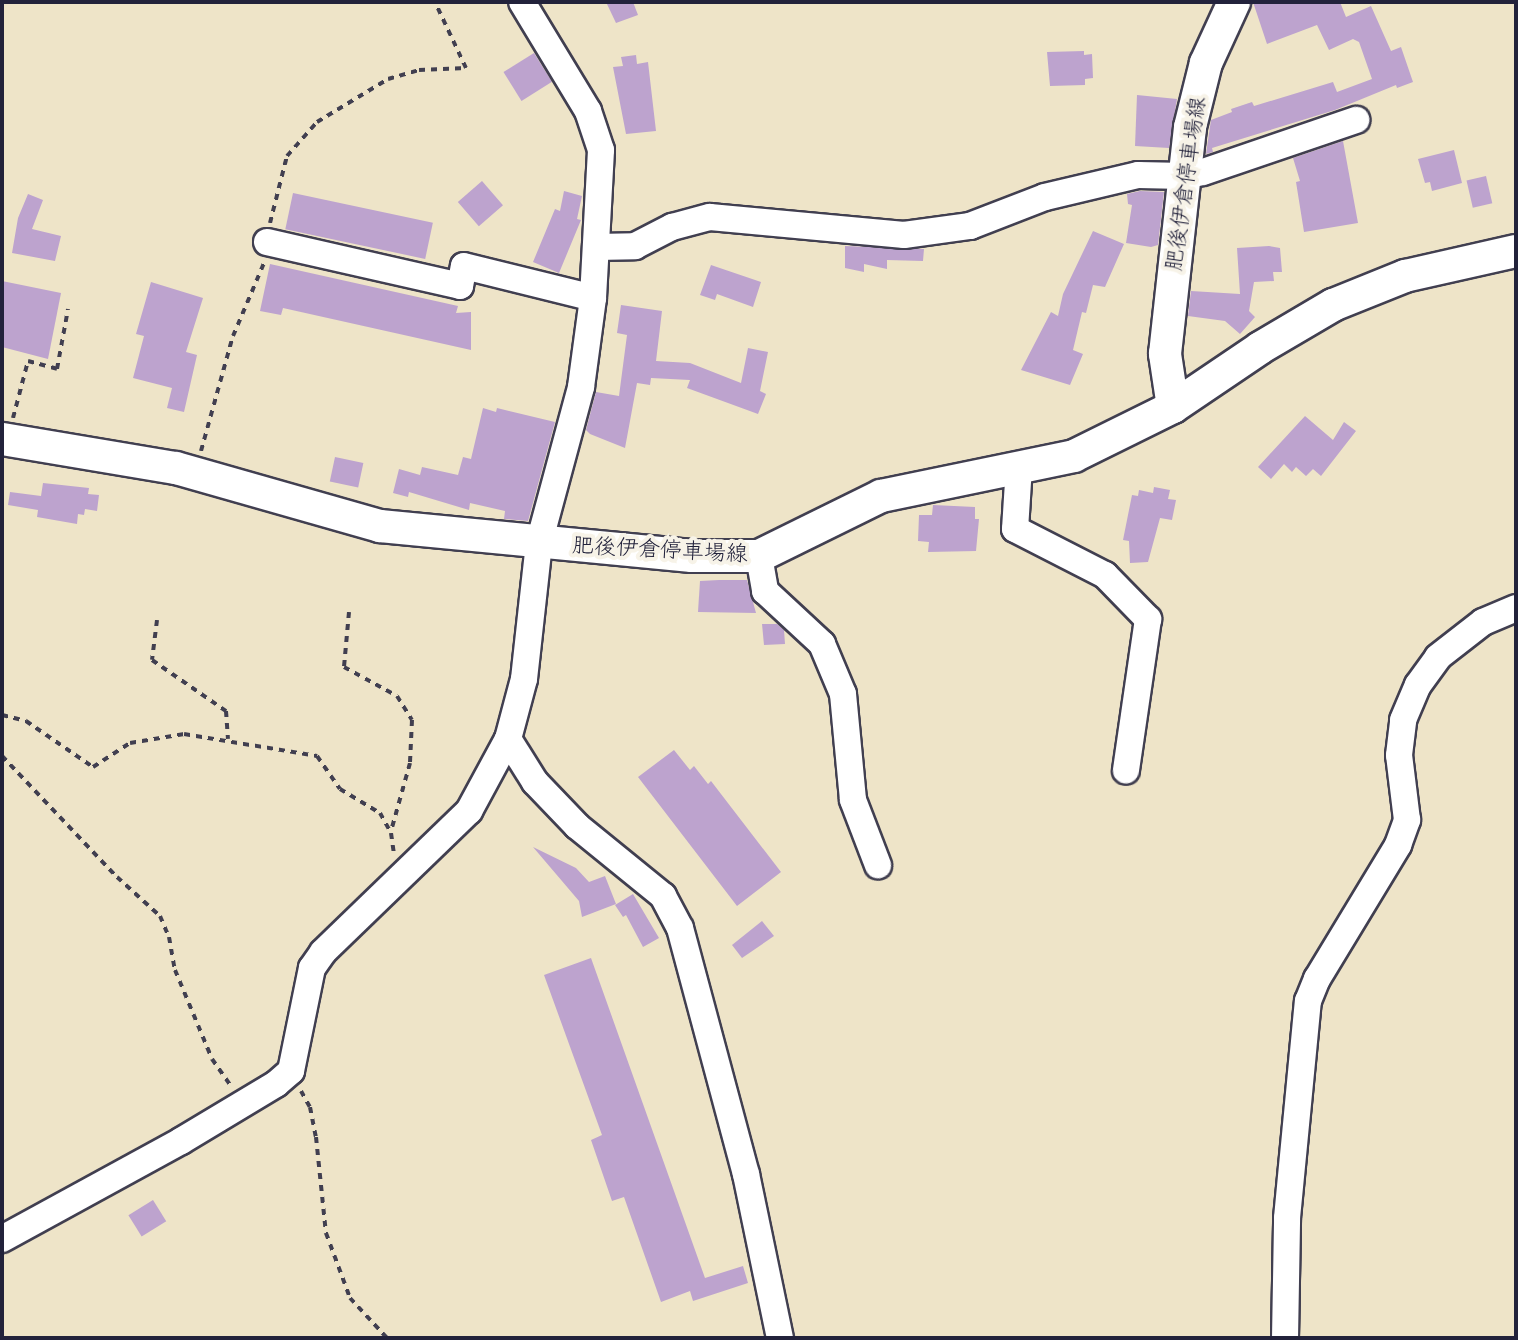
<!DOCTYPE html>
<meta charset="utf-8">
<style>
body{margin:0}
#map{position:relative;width:1518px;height:1340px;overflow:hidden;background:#eee4c8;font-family:Pangolin,"Klee One",sans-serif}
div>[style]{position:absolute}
.building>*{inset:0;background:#bda3ce;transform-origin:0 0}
.path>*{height:4px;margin-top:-2px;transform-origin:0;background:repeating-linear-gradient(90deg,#413f50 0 6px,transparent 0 12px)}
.roads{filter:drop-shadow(2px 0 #413f50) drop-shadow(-2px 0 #413f50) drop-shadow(0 2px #413f50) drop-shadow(0 -2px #413f50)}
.minor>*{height:26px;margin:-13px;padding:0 13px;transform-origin:13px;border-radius:13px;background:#fff}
.major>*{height:32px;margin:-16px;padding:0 16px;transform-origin:16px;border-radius:16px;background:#fff}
span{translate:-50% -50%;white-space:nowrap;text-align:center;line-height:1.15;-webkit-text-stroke:8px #f7f3e8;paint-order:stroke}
.street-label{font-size:22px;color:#22223b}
.frame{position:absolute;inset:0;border:4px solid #22223b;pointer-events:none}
</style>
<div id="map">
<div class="building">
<div style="clip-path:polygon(606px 2px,633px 2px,638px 15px,616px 23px)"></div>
<div style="clip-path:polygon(1253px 2px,1340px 2px,1346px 17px,1371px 6px,1391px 51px,1401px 47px,1413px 82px,1397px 88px,1396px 85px,1335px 110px,1212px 148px,1213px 152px,1206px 154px,1211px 120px,1232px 112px,1231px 109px,1252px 102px,1254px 106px,1333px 82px,1337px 92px,1372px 79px,1359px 42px,1353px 39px,1329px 50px,1317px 25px,1267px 44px)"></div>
<div style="clip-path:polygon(1084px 51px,1084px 55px,1092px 54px,1093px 78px,1085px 79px,1085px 85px,1050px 86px,1047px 52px)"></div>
<div style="left:534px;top:53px;width:34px;height:36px;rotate:58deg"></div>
<div style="clip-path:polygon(636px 55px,637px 64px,648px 62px,656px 131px,626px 134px,613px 67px,623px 66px,621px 57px)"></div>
<div style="clip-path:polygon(1137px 95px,1177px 99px,1169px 148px,1135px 146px)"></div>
<div style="clip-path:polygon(1343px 141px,1358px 223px,1304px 232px,1296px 182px,1300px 181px,1293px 158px)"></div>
<div style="clip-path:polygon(1454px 150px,1462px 183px,1432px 191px,1430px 182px,1425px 183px,1418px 159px)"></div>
<div style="left:1486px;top:176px;width:28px;height:20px;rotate:77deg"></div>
<div style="left:482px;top:181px;width:32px;height:32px;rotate:49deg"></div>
<div style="clip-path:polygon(564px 191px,582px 196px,577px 219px,581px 220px,559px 273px,533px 262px,555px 209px,560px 211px)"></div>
<div style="clip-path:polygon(1140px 191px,1164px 192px,1158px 245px,1151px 247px,1126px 243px,1132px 205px,1128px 204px,1127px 194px)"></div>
<div style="left:293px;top:193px;width:143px;height:37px;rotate:12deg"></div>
<div style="clip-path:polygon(28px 194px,43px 200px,32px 229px,61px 236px,55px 261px,12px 253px,18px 218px)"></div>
<div style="clip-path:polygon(1093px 231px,1124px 244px,1105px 287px,1093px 285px,1086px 313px,1082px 312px,1073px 350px,1083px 354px,1070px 385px,1021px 370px,1051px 312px,1058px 316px,1063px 294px)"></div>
<div style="clip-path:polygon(845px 246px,924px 249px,923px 261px,887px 260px,887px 269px,864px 264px,864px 272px,845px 268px)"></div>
<div style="clip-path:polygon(1269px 246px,1280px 248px,1282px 272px,1273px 272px,1274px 281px,1254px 282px,1249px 311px,1255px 317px,1240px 334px,1225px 321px,1188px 316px,1191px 291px,1240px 294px,1237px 248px)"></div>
<div style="clip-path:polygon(270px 264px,458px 306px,456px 313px,471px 312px,471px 350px,283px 308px,281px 315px,260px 311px)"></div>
<div style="clip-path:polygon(711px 265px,761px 282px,753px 307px,717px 294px,715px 300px,700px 295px)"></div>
<div style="clip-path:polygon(2px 281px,61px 293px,48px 359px,2px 347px)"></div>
<div style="clip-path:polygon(151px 282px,203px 298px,186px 352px,197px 355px,184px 412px,167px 408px,172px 388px,133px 378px,144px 336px,136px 334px)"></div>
<div style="clip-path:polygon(621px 305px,662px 311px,656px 361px,690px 363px,741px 383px,748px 348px,768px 352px,760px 391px,766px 394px,758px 414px,687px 388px,690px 380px,651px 378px,650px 385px,637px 383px,625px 448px,590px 434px,586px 430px,596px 392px,619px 396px,627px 335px,617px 333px)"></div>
<div style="clip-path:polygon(483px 408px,496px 412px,497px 408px,555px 422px,528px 521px,504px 519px,505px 511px,470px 503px,469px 510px,409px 492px,408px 497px,393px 493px,399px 469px,420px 475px,422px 467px,458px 475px,463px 457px,471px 459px)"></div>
<div style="clip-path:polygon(1305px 416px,1333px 440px,1344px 422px,1356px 431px,1321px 476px,1313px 469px,1306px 476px,1296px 467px,1292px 472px,1284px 464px,1271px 479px,1258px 467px)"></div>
<div style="left:335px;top:457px;width:29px;height:25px;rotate:12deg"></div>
<div style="clip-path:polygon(43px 483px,89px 488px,88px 494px,99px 495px,97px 511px,85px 509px,84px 515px,78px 514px,77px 524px,37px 517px,38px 510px,8px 505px,10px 492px,41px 496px)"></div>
<div style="clip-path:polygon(1154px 487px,1170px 490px,1168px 499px,1176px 500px,1172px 520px,1160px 518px,1148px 562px,1130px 563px,1129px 541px,1123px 540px,1132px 495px,1138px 496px,1139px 490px,1153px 493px)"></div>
<div style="clip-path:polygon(933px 505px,975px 507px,975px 519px,979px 519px,976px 551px,928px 552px,929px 542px,918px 541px,919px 515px,932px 515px)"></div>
<div style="clip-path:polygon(719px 580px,747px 580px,756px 613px,698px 612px,700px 581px)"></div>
<div style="clip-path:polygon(762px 624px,777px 624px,784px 630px,785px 644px,764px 645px)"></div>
<div style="clip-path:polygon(674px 750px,690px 770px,694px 766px,708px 784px,711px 781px,781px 872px,737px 906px,638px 777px)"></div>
<div style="clip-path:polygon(533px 847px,576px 868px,589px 882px,605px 876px,616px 904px,582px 917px,579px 901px)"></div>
<div style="clip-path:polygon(633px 894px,659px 938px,643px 947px,626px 915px,623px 917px,615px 905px)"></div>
<div style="clip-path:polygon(762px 921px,774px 936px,742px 958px,732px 945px)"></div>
<div style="clip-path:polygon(591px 958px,705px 1278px,743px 1266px,748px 1283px,693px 1301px,690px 1291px,661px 1302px,624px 1197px,612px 1201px,591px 1140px,602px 1135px,544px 975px)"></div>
<div style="left:153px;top:1200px;width:25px;height:29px;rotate:58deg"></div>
</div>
<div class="path">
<div style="left:270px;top:223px;width:69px;rotate:-75.8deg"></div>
<div style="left:287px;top:156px;width:45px;rotate:-48.6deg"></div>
<div style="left:317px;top:122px;width:83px;rotate:-31.2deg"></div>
<div style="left:388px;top:79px;width:32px;rotate:-16deg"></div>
<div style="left:419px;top:70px;width:47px;rotate:-2.4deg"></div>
<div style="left:466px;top:68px;width:73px;rotate:-115.2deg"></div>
<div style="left:13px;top:418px;width:59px;rotate:-75.3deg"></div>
<div style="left:28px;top:361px;width:30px;rotate:15deg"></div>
<div style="left:57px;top:369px;width:61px;rotate:-79.6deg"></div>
<div style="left:201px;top:451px;width:119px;rotate:-74.5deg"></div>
<div style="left:233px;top:336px;width:79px;rotate:-67deg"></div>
<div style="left:349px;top:612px;width:55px;rotate:95.2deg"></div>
<div style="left:344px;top:667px;width:60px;rotate:28.7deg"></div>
<div style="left:397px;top:696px;width:28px;rotate:58deg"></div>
<div style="left:412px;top:720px;width:43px;rotate:92.7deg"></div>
<div style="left:410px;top:763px;width:71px;rotate:105.6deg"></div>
<div style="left:157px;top:620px;width:40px;rotate:97.1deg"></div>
<div style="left:152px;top:660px;width:90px;rotate:34.6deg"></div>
<div style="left:226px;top:711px;width:28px;rotate:86deg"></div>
<div style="left:2px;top:715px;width:25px;rotate:14deg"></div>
<div style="left:26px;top:721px;width:81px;rotate:34.5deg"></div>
<div style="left:93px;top:767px;width:44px;rotate:-33deg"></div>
<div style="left:130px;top:743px;width:55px;rotate:-9.5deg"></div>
<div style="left:184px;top:734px;width:135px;rotate:9.4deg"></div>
<div style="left:317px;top:756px;width:40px;rotate:55.1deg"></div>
<div style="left:340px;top:789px;width:47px;rotate:31deg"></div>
<div style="left:380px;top:813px;width:23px;rotate:61deg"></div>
<div style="left:391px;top:833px;width:21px;rotate:82deg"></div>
<div style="left:2px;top:756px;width:167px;rotate:46.5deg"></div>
<div style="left:117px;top:877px;width:58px;rotate:42.2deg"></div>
<div style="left:160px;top:916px;width:23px;rotate:67deg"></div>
<div style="left:169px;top:937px;width:34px;rotate:80deg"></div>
<div style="left:175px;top:970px;width:96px;rotate:67.4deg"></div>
<div style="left:212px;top:1059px;width:32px;rotate:55deg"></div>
<div style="left:301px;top:1091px;width:18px;rotate:61deg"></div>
<div style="left:310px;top:1107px;width:31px;rotate:79deg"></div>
<div style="left:316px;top:1137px;width:97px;rotate:84.1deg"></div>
<div style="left:326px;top:1233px;width:69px;rotate:69.7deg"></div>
<div style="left:350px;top:1298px;width:54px;rotate:47.2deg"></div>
</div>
<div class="roads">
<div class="minor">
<div style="left:267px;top:242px;width:198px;rotate:12.8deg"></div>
<div style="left:460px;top:286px;width:20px;rotate:-79deg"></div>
<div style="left:464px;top:266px;width:133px;rotate:13.9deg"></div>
<div style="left:596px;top:247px;width:39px;rotate:-1deg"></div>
<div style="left:635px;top:246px;width:42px;rotate:-27.2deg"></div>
<div style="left:672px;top:227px;width:39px;rotate:-15deg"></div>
<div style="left:710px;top:217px;width:195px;rotate:5.3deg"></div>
<div style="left:904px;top:235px;width:67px;rotate:-7.8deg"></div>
<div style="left:970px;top:226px;width:80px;rotate:-21.1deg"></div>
<div style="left:1045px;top:197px;width:96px;rotate:-13.3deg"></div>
<div style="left:1138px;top:175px;width:47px;rotate:1.2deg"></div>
<div style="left:1185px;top:176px;width:18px;rotate:-13deg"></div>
<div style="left:1203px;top:172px;width:162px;rotate:-18.8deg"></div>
<div style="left:1019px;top:466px;width:63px;rotate:93.6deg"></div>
<div style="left:1015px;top:529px;width:101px;rotate:27.1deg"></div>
<div style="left:1105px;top:575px;width:62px;rotate:45.7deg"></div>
<div style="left:1148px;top:619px;width:153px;rotate:98.3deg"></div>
<div style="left:759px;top:556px;width:36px;rotate:80deg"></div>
<div style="left:765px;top:591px;width:78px;rotate:42.9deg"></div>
<div style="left:822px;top:644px;width:54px;rotate:67.2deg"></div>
<div style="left:843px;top:694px;width:106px;rotate:84.6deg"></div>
<div style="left:853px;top:800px;width:70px;rotate:69deg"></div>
<div style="left:508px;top:739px;width:51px;rotate:57.9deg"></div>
<div style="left:535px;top:782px;width:61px;rotate:46.3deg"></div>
<div style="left:577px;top:826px;width:111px;rotate:39.1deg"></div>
<div style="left:663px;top:896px;width:36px;rotate:62deg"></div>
<div style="left:680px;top:928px;width:255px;rotate:75deg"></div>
<div style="left:746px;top:1174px;width:167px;rotate:78.3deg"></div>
<div style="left:2px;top:1239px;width:204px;rotate:-28.7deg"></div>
<div style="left:181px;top:1141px;width:111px;rotate:-31deg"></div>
<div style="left:276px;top:1084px;width:20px;rotate:-41deg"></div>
<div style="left:291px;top:1071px;width:105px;rotate:-78.5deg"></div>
<div style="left:312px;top:968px;width:19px;rotate:-55deg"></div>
<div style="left:323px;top:952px;width:203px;rotate:-44deg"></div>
<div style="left:469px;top:811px;width:82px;rotate:-61.6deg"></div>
<div style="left:508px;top:739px;width:62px;rotate:-75.1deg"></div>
<div style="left:524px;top:679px;width:137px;rotate:-83.7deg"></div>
<div style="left:539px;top:543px;width:162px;rotate:-74.9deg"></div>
<div style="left:581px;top:387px;width:90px;rotate:-82.3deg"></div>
<div style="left:593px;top:298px;width:148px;rotate:-86.9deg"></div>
<div style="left:601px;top:150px;width:41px;rotate:-108.4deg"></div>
<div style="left:588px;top:111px;width:127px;rotate:-121.2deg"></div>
<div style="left:1285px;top:1338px;width:120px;rotate:-89deg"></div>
<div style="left:1287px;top:1218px;width:218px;rotate:-84.5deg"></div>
<div style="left:1308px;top:1001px;width:24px;rotate:-68deg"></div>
<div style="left:1317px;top:979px;width:157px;rotate:-58.8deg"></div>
<div style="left:1398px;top:845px;width:27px;rotate:-70deg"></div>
<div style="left:1407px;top:820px;width:65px;rotate:-97deg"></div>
<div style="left:1399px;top:755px;width:35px;rotate:-83deg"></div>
<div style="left:1403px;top:720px;width:38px;rotate:-67deg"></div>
<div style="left:1418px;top:685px;width:34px;rotate:-54deg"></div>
<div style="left:1438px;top:657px;width:57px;rotate:-37.9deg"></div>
<div style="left:1483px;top:622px;width:36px;rotate:-23deg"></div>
</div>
<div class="major">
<div style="left:1173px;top:407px;width:54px;rotate:-98.6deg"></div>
<div style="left:1165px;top:354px;width:228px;rotate:-83.7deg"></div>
<div style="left:1190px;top:127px;width:66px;rotate:-76deg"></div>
<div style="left:1206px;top:63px;width:67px;rotate:-65.3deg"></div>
<div style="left:2px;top:439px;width:176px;rotate:9.5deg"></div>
<div style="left:176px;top:468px;width:212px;rotate:15.9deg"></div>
<div style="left:380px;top:526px;width:313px;rotate:5.5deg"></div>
<div style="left:692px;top:556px;width:67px"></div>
<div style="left:759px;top:556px;width:136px;rotate:-26.2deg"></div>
<div style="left:881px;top:496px;width:197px;rotate:-11.7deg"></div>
<div style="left:1074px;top:456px;width:110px;rotate:-26.3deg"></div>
<div style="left:1173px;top:407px;width:105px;rotate:-34.1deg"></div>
<div style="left:1260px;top:348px;width:85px;rotate:-30.5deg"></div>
<div style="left:1333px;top:305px;width:78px;rotate:-21.9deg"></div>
<div style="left:1405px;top:276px;width:114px;rotate:-12.7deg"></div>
</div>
</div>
<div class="street-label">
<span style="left:1186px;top:184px;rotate:-82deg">肥後伊倉停車場線</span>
<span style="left:660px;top:550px;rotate:3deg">肥後伊倉停車場線</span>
</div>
<div class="frame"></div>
</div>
